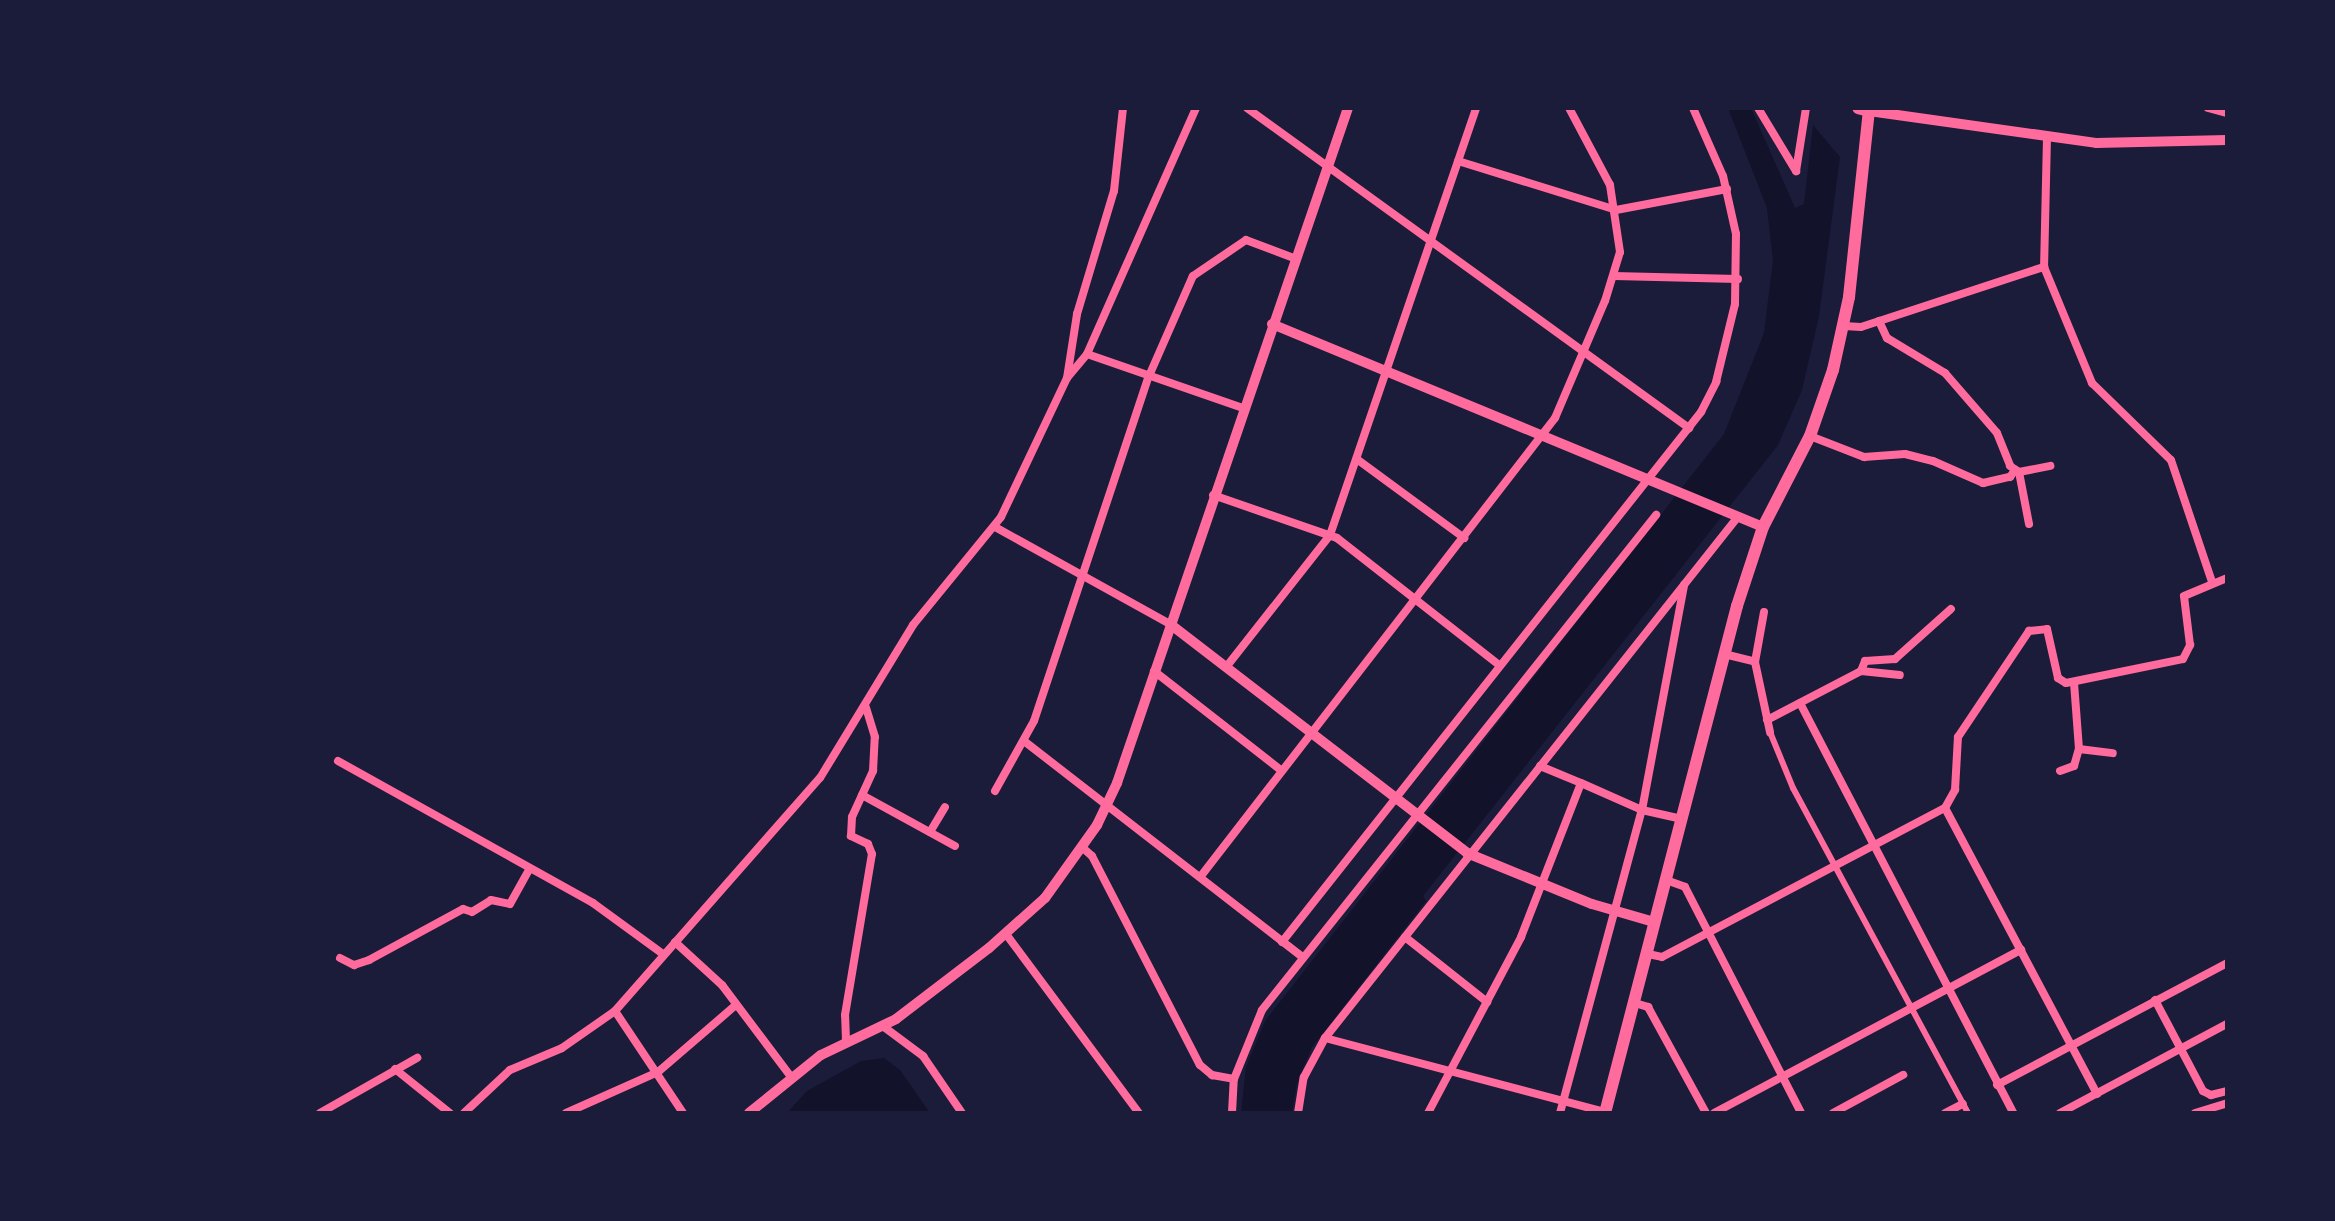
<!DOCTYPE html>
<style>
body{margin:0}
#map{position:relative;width:2335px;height:1221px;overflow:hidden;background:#1b1b3a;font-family:Jost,sans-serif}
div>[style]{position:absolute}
.water>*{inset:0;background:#12122b}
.pedestrian>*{height:6px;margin:-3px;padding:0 3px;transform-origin:3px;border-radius:3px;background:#ff6b9d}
.minor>*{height:8px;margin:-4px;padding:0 4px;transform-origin:4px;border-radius:4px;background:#ff6b9d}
.tertiary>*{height:10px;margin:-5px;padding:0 5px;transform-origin:5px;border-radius:5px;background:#ff6b9d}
.primary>*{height:12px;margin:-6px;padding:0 6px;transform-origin:6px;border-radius:6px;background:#ff6b9d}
span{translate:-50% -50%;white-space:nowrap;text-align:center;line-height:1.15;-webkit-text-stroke:7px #1b1b3a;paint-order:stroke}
.frame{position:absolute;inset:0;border:110px solid #1b1b3a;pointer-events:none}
</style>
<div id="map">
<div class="water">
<div style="clip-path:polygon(1728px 108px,1751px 108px,1795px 208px,1804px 204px,1813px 125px,1840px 157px,1819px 316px,1802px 390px,1778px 445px,1423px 896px,1426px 901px,1312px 1047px,1297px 1083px,1292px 1113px,1241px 1113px,1246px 1067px,1265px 1021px,1724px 434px,1764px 333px,1773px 261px,1767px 208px)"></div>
<div style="clip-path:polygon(884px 1058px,900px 1070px,930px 1113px,787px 1113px,807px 1091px,861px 1061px)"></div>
</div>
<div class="pedestrian">
<div style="left:1770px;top:732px;width:61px;rotate:67.7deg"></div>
<div style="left:1793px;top:788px;width:369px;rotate:61.7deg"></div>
</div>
<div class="minor">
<div style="left:1247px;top:108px;width:546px;rotate:35.9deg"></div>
<div style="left:1758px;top:108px;width:74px;rotate:58.9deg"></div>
<div style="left:1796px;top:171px;width:64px;rotate:-81deg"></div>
<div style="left:2208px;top:108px;width:20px;rotate:15deg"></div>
<div style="left:2047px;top:137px;width:130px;rotate:91.3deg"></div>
<div style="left:2044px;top:267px;width:126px;rotate:67.5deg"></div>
<div style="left:2092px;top:383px;width:110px;rotate:44.3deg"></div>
<div style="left:2171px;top:460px;width:129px;rotate:71.4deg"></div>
<div style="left:1458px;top:161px;width:165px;rotate:17.2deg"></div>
<div style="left:1616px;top:210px;width:113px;rotate:-10.7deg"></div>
<div style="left:1614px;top:276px;width:124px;rotate:1.4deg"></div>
<div style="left:1879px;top:321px;width:19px;rotate:65deg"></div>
<div style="left:1887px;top:338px;width:68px;rotate:31.1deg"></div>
<div style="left:1945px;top:373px;width:79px;rotate:49.1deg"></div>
<div style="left:1997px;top:433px;width:35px;rotate:68deg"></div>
<div style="left:2010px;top:466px;width:11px;rotate:34deg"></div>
<div style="left:2019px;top:472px;width:53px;rotate:79.1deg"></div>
<div style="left:1844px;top:326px;width:17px;rotate:3deg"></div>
<div style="left:1861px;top:327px;width:193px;rotate:-18.2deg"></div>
<div style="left:1087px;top:354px;width:165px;rotate:19.1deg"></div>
<div style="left:1067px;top:378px;width:65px;rotate:-81.1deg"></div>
<div style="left:1077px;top:314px;width:128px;rotate:-73.3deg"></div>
<div style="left:1114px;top:191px;width:83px;rotate:-83.8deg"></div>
<div style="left:1810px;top:436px;width:58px;rotate:21.3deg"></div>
<div style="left:1864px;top:457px;width:41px;rotate:-4.2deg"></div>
<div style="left:1905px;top:454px;width:29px;rotate:14deg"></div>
<div style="left:1933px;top:461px;width:55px;rotate:23.7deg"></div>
<div style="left:1983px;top:483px;width:28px;rotate:-13deg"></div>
<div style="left:2010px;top:477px;width:9px;rotate:-54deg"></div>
<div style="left:1358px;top:460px;width:132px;rotate:36.3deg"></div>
<div style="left:2019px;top:472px;width:32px;rotate:-11deg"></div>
<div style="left:1213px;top:495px;width:131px;rotate:19.1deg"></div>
<div style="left:1337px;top:538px;width:207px;rotate:38.1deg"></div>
<div style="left:995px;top:527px;width:200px;rotate:29deg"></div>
<div style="left:1764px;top:612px;width:51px;rotate:100.2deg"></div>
<div style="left:1755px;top:662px;width:72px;rotate:77.9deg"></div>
<div style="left:1724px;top:654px;width:32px;rotate:14deg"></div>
<div style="left:1227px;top:666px;width:167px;rotate:-51.8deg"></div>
<div style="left:1330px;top:535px;width:451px;rotate:-71.1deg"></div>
<div style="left:1154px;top:671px;width:162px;rotate:38deg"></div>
<div style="left:1861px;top:671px;width:11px;rotate:-68deg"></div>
<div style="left:1865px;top:661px;width:30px;rotate:-4deg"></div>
<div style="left:1895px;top:659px;width:75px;rotate:-41.8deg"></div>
<div style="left:1800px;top:703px;width:462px;rotate:62.5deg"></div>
<div style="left:1767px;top:720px;width:106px;rotate:-27.5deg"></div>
<div style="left:1861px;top:671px;width:39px;rotate:6deg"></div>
<div style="left:1024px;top:741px;width:352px;rotate:37.8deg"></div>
<div style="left:2079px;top:749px;width:34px;rotate:7deg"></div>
<div style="left:338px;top:761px;width:292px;rotate:29.1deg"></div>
<div style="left:593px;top:903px;width:87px;rotate:36.1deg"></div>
<div style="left:1540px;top:766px;width:44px;rotate:22.5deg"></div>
<div style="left:2060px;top:771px;width:15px;rotate:-20deg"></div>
<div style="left:2074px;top:766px;width:18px;rotate:-74deg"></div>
<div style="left:2079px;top:749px;width:66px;rotate:-94.3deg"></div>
<div style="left:995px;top:791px;width:80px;rotate:-60.9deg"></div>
<div style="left:1034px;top:721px;width:364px;rotate:-71.6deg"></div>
<div style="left:1149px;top:376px;width:109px;rotate:-66.3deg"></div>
<div style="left:1193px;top:276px;width:64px;rotate:-34.2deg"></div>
<div style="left:1246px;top:240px;width:51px;rotate:20.6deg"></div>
<div style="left:862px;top:795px;width:106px;rotate:28.7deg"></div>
<div style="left:1945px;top:808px;width:324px;rotate:62deg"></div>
<div style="left:930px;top:832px;width:29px;rotate:-59deg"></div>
<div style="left:1083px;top:848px;width:12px;rotate:42deg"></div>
<div style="left:1092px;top:856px;width:235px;rotate:62.7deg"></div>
<div style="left:1200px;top:1065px;width:16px;rotate:40deg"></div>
<div style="left:1212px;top:1075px;width:22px;rotate:10deg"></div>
<div style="left:1201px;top:876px;width:579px;rotate:-52.3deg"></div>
<div style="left:1555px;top:418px;width:127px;rotate:-66.9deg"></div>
<div style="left:1605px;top:301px;width:51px;rotate:-73deg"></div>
<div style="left:1620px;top:252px;width:68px;rotate:-98.5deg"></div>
<div style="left:1610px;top:185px;width:87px;rotate:-118deg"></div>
<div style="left:1666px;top:880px;width:20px;rotate:20deg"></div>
<div style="left:1685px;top:887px;width:254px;rotate:62.8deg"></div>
<div style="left:1006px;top:934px;width:223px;rotate:53.4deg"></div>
<div style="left:1405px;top:937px;width:105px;rotate:38.4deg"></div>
<div style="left:675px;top:942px;width:64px;rotate:42.5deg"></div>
<div style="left:722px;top:985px;width:115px;rotate:53.1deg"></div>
<div style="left:1282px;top:942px;width:676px;rotate:-51.67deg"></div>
<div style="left:1701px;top:412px;width:34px;rotate:-63deg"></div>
<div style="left:1716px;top:382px;width:80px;rotate:-76.3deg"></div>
<div style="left:1735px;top:304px;width:70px;rotate:-89.2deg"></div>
<div style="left:1736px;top:234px;width:59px;rotate:-102.6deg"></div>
<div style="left:1723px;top:176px;width:74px;rotate:-113.8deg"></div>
<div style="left:1648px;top:954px;width:14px;rotate:12deg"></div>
<div style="left:1662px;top:957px;width:320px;rotate:-27.8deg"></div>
<div style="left:1945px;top:808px;width:21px;rotate:-61deg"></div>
<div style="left:1955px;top:790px;width:53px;rotate:-86.8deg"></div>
<div style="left:1958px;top:737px;width:128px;rotate:-56.2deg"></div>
<div style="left:2029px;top:631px;width:18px;rotate:-6deg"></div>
<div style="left:2047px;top:629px;width:50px;rotate:77.3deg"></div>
<div style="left:2058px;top:678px;width:9px;rotate:32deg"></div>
<div style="left:2066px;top:683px;width:119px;rotate:-11.6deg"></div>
<div style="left:2183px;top:659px;width:16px;rotate:-63deg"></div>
<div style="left:2190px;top:645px;width:49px;rotate:-97deg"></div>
<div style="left:2184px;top:596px;width:47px;rotate:-22.7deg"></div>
<div style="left:340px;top:958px;width:16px;rotate:27deg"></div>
<div style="left:354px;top:965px;width:16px;rotate:-18deg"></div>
<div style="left:369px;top:960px;width:107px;rotate:-28.5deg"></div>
<div style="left:463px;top:909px;width:9px;rotate:18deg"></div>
<div style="left:472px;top:912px;width:22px;rotate:-32deg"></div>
<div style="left:491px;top:900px;width:19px;rotate:12deg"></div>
<div style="left:510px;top:904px;width:41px;rotate:-60.9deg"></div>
<div style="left:2155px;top:1000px;width:103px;rotate:62.2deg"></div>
<div style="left:2203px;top:1091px;width:9px;rotate:27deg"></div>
<div style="left:2211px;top:1095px;width:16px;rotate:-14deg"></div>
<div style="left:1635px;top:1003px;width:14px;rotate:17deg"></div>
<div style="left:1648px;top:1007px;width:121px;rotate:61.3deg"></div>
<div style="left:615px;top:1011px;width:123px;rotate:56.3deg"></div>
<div style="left:884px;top:1027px;width:49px;rotate:36.6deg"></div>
<div style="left:923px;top:1056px;width:69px;rotate:55.6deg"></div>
<div style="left:1325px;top:1038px;width:291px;rotate:14.8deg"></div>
<div style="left:846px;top:1041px;width:26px;rotate:-92deg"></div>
<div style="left:845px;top:1015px;width:163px;rotate:-80.5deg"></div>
<div style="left:872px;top:854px;width:11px;rotate:-112deg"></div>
<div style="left:868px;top:844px;width:19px;rotate:-155deg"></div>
<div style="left:851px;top:836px;width:19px;rotate:-87deg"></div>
<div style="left:852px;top:817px;width:51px;rotate:-65.5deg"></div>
<div style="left:873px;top:771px;width:34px;rotate:-87deg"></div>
<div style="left:875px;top:737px;width:31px;rotate:-107deg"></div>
<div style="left:395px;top:1069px;width:70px;rotate:38.7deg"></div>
<div style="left:1997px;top:1085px;width:260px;rotate:-27.9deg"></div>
<div style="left:320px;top:1113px;width:112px;rotate:-29.6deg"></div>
<div style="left:464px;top:1113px;width:63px;rotate:-43.1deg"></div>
<div style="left:510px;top:1070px;width:56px;rotate:-22.9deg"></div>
<div style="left:562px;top:1048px;width:65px;rotate:-34.9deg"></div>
<div style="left:615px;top:1011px;width:310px;rotate:-48.7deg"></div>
<div style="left:820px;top:778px;width:179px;rotate:-58.7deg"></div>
<div style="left:913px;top:625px;width:139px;rotate:-50.8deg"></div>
<div style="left:1001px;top:517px;width:154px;rotate:-64.6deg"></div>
<div style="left:1067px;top:378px;width:31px;rotate:-50deg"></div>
<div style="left:1087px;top:354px;width:269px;rotate:-66.1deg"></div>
<div style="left:566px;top:1113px;width:101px;rotate:-24deg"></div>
<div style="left:658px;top:1072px;width:103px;rotate:-40.7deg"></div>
<div style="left:1232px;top:1113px;width:34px;rotate:-87deg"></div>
<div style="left:1234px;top:1079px;width:74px;rotate:-67.9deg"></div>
<div style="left:1262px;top:1010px;width:633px;rotate:-51.48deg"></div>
<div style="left:1298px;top:1113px;width:36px;rotate:-81deg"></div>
<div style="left:1304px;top:1077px;width:44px;rotate:-61.7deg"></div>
<div style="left:1325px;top:1038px;width:663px;rotate:-51.61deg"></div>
<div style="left:1428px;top:1113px;width:199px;rotate:-62.1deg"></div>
<div style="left:1521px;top:937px;width:165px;rotate:-68.7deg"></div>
<div style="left:1581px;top:783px;width:67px;rotate:23.9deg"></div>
<div style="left:1642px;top:810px;width:41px;rotate:12.7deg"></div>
<div style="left:1560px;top:1113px;width:314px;rotate:-74.9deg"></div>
<div style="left:1642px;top:810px;width:229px;rotate:-79.4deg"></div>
<div style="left:1714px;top:1113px;width:348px;rotate:-28deg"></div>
<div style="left:1833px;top:1113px;width:80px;rotate:-28.5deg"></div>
<div style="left:1945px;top:1113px;width:20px;rotate:-27deg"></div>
<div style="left:2060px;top:1113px;width:189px;rotate:-28.1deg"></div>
<div style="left:2195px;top:1113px;width:34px;rotate:-17deg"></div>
</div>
<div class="tertiary">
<div style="left:1869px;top:111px;width:229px;rotate:8deg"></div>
<div style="left:2096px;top:143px;width:131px;rotate:-1.3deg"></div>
<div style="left:1272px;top:324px;width:531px;rotate:22.46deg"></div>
<div style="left:1170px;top:624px;width:375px;rotate:37.6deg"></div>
<div style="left:1467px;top:853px;width:135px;rotate:22.2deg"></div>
<div style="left:1592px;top:904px;width:65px;rotate:16.2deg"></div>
<div style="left:749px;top:1113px;width:92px;rotate:-38.9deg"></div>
<div style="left:821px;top:1055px;width:83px;rotate:-25.6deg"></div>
<div style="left:896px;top:1019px;width:117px;rotate:-37.4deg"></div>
<div style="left:989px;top:948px;width:75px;rotate:-41.8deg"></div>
<div style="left:1045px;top:898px;width:90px;rotate:-54.5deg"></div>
<div style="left:1097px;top:825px;width:47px;rotate:-64.5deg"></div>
<div style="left:1117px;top:783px;width:713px;rotate:-71.11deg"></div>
</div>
<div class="primary">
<div style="left:1605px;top:1113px;width:524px;rotate:-75.41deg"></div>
<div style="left:1737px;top:606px;width:83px;rotate:-71.8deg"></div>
<div style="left:1763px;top:527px;width:102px;rotate:-62.7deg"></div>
<div style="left:1810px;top:436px;width:70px;rotate:-70.8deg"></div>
<div style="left:1833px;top:370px;width:75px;rotate:-77.6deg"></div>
<div style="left:1849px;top:297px;width:187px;rotate:-83.9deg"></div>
<div style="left:1869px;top:111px;width:11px;rotate:-165deg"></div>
</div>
<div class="frame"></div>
</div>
